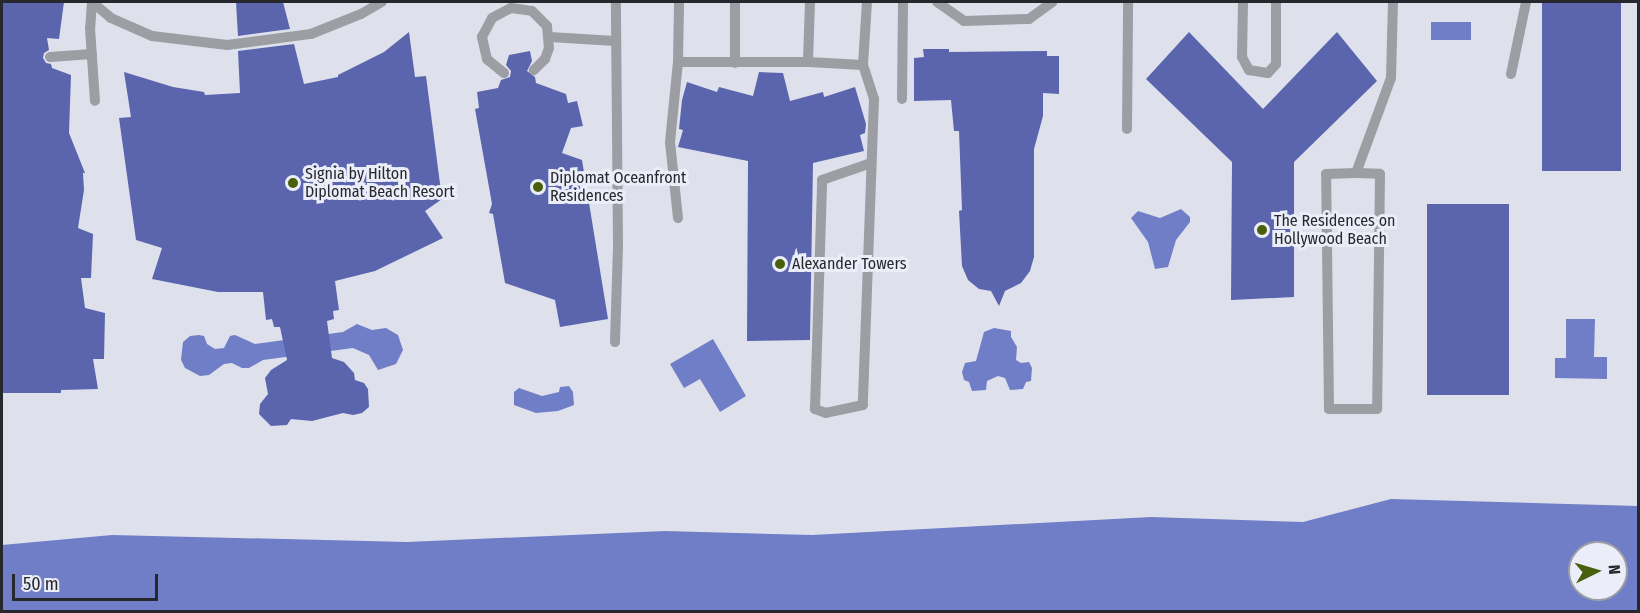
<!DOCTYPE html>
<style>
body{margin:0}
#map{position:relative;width:1640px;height:613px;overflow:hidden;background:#dee1ec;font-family:"Fira Sans Condensed",sans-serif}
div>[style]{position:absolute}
.water>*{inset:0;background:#707dc7;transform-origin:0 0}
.building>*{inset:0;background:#5a65ae;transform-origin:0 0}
.service>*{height:10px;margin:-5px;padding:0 5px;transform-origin:5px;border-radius:5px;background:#9d9ea3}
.dots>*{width:16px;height:16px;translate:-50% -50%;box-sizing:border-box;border:3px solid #ebeef9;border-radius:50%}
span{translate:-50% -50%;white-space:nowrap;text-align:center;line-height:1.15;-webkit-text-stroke:6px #ebeef9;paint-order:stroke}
.poi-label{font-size:16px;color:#27282d}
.left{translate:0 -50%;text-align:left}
.frame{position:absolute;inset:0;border:3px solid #27282d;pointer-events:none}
.north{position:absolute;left:1568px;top:541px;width:60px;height:60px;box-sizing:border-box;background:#ebeef9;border:2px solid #9d9fa7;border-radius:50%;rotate:85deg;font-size:16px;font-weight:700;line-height:24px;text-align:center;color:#27282d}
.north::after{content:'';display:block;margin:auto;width:21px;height:27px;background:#485f0c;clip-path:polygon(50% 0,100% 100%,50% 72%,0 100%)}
.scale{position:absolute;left:12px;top:574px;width:146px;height:27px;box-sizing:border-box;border:3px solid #27282d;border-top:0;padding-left:8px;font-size:18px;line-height:21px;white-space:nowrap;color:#27282d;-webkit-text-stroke:4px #ebeef9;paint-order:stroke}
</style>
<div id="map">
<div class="water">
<div style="left:1431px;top:22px;width:40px;height:18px"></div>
<div style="clip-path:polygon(1181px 209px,1190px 217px,1190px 222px,1176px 240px,1168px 267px,1155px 269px,1148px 242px,1131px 218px,1138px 211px,1160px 218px)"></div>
<div style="clip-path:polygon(1566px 319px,1595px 319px,1594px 357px,1607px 357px,1607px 379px,1555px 378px,1555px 358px,1566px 358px)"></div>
<div style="clip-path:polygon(357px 324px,372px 330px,386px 328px,398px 335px,403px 350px,396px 364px,378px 370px,369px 355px,353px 348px,263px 360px,249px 368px,242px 368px,232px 363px,224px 364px,209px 375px,200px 376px,185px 368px,181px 360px,183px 342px,190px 336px,199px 335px,204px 336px,207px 344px,215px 349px,224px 348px,230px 336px,235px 335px,255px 344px,343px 332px)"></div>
<div style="clip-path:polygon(994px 328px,1011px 331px,1011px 337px,1017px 347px,1016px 360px,1021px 363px,1029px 362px,1032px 368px,1031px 381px,1026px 382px,1023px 389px,1010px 390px,1005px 378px,998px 376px,987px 381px,986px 390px,972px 391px,969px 382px,964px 380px,962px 372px,965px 363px,976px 361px,984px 332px)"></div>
<div style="clip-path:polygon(713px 339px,746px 396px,720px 412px,700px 379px,684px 388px,670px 364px)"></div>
<div style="clip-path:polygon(569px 386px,573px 392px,574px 405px,558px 411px,536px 413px,514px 405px,514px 392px,519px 388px,542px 396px,559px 392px,560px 387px)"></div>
<div style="clip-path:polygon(evenodd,1391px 499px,1638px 506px,1638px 611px,2px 611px,2px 545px,112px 535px,407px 542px,665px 531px,812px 535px,1151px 517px,1303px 522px,1391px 499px,1580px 553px,1616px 553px,1616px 589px,1580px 589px,1580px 553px)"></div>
</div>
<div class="building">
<div style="clip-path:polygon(2px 2px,64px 2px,59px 39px,47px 38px,49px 50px,44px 53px,43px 58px,46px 63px,51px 64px,52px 68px,71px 75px,69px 133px,85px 173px,83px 173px,84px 190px,78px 228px,93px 234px,91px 278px,81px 278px,85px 308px,105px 313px,104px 359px,93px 359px,98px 389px,61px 390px,61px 393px,2px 393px)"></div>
<div style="clip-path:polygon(236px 2px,283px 2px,290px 29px,238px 36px)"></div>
<div style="left:1542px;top:2px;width:79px;height:169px"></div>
<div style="clip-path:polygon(409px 32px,415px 77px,426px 76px,442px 199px,425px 211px,443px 238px,375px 271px,335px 281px,339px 310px,333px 311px,334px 319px,327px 321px,332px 358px,344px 362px,354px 373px,355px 380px,364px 383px,368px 389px,369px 407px,362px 413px,353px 415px,343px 413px,312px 421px,291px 419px,287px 425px,271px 426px,259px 414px,260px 404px,268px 394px,265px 378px,271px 370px,287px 360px,280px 327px,274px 327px,272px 319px,266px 320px,263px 292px,218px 292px,152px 279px,162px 248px,136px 240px,119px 118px,131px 117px,124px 72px,173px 87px,204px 92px,205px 95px,240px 93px,238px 51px,294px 44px,304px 84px,338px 77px,338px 75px,384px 52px)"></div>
<div style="clip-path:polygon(1189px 32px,1263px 109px,1337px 32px,1377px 81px,1294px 162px,1294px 297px,1231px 300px,1232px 162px,1146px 79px)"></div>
<div style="clip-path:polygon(923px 49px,949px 49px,949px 52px,1047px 51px,1047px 56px,1059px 56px,1059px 94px,1043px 93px,1043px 116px,1034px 149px,1034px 257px,1030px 271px,1021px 283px,1005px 291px,999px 306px,991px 291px,979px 289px,968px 280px,962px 266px,959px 211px,962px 210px,959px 131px,954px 131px,951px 100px,914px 101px,914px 58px,924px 57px)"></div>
<div style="clip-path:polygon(530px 51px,532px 61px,527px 71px,535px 77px,536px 83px,566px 94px,568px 103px,577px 101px,583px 126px,571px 128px,562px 153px,582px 160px,608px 319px,560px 327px,555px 300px,505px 283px,493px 214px,489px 213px,492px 204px,475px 109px,479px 108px,477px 92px,498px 88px,501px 80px,510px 77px,511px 71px,506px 65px,509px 55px)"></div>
<div style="clip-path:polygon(759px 72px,783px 73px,790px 101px,823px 92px,824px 97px,855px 87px,866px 124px,865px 133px,860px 135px,864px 151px,813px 163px,810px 340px,747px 341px,748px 161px,678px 147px,683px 130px,679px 129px,682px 100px,687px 82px,717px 92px,719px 87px,753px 96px)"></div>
<div style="left:1427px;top:204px;width:82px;height:191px"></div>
</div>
<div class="service">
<div style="left:92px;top:2px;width:25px;rotate:40deg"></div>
<div style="left:111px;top:18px;width:45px;rotate:23.7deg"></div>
<div style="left:152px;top:36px;width:76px;rotate:6.8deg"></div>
<div style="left:227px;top:45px;width:85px;rotate:-7.5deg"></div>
<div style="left:311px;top:34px;width:54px;rotate:-21.8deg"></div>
<div style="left:361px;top:14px;width:24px;rotate:-30deg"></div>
<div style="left:92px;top:2px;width:26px;rotate:94deg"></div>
<div style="left:90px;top:28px;width:73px;rotate:86.1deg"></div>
<div style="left:735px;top:2px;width:61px;rotate:90deg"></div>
<div style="left:937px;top:2px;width:33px;rotate:35deg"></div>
<div style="left:964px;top:21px;width:65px;rotate:-1.8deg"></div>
<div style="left:1029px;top:19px;width:29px;rotate:-36deg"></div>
<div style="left:1243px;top:2px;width:55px;rotate:91deg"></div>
<div style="left:1242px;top:57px;width:15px;rotate:62deg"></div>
<div style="left:1249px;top:70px;width:19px;rotate:9deg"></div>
<div style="left:1268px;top:73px;width:12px;rotate:-48deg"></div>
<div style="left:1276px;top:64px;width:62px;rotate:-90deg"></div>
<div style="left:550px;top:37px;width:65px;rotate:3.5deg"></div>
<div style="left:50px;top:57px;width:42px;rotate:-4.1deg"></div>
<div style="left:678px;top:62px;width:60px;rotate:-89deg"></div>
<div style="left:808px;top:62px;width:55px;rotate:3.1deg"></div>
<div style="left:863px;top:65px;width:63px;rotate:-86.4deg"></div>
<div style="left:863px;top:65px;width:36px;rotate:72deg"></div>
<div style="left:874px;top:99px;width:306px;rotate:92.1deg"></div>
<div style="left:863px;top:405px;width:38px;rotate:168deg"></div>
<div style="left:826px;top:413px;width:12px;rotate:-160deg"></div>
<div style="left:815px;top:409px;width:229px;rotate:-88.2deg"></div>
<div style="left:822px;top:180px;width:52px;rotate:-19.1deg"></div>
<div style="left:504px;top:73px;width:22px;rotate:-141deg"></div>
<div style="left:487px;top:59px;width:23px;rotate:-103deg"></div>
<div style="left:482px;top:37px;width:21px;rotate:-62deg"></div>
<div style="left:492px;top:18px;width:21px;rotate:-28deg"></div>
<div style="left:511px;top:8px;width:21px;rotate:8deg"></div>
<div style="left:532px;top:11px;width:21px;rotate:45deg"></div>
<div style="left:547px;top:26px;width:22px;rotate:85deg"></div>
<div style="left:549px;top:48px;width:12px;rotate:110deg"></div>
<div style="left:545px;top:59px;width:16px;rotate:135deg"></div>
<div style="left:1511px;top:74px;width:74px;rotate:-78.2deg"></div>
<div style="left:902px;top:99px;width:97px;rotate:-89.4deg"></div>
<div style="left:1127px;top:129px;width:127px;rotate:-89.5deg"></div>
<div style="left:1356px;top:173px;width:24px;rotate:2deg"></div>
<div style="left:1380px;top:174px;width:235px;rotate:90.7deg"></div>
<div style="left:1377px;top:409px;width:48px;rotate:180deg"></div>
<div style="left:1329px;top:409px;width:235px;rotate:-90.7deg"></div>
<div style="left:1326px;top:174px;width:30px;rotate:-2deg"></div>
<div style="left:1356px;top:173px;width:101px;rotate:-69.8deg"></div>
<div style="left:1391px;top:78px;width:76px;rotate:-88.5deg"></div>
<div style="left:678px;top:218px;width:76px;rotate:-96deg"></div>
<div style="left:670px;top:142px;width:80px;rotate:-84.3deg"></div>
<div style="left:678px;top:62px;width:130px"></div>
<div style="left:808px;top:62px;width:60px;rotate:-88.1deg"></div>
<div style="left:615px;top:342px;width:97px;rotate:-88.2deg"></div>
<div style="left:618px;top:245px;width:243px;rotate:-90.5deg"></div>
</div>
<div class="dots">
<div style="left:293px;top:183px;background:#485f0c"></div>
<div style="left:538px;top:187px;background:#485f0c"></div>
<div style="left:1262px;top:230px;background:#485f0c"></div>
<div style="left:780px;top:264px;background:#485f0c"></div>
</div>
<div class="poi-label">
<span class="left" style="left:305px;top:183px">Signia by Hilton<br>Diplomat Beach Resort</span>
<span class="left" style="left:550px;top:187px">Diplomat Oceanfront<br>Residences</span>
<span class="left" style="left:1274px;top:230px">The Residences on<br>Hollywood Beach</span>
<span class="left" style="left:792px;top:264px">Alexander Towers</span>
</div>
<div class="frame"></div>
<div class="north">N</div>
<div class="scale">50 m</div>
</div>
